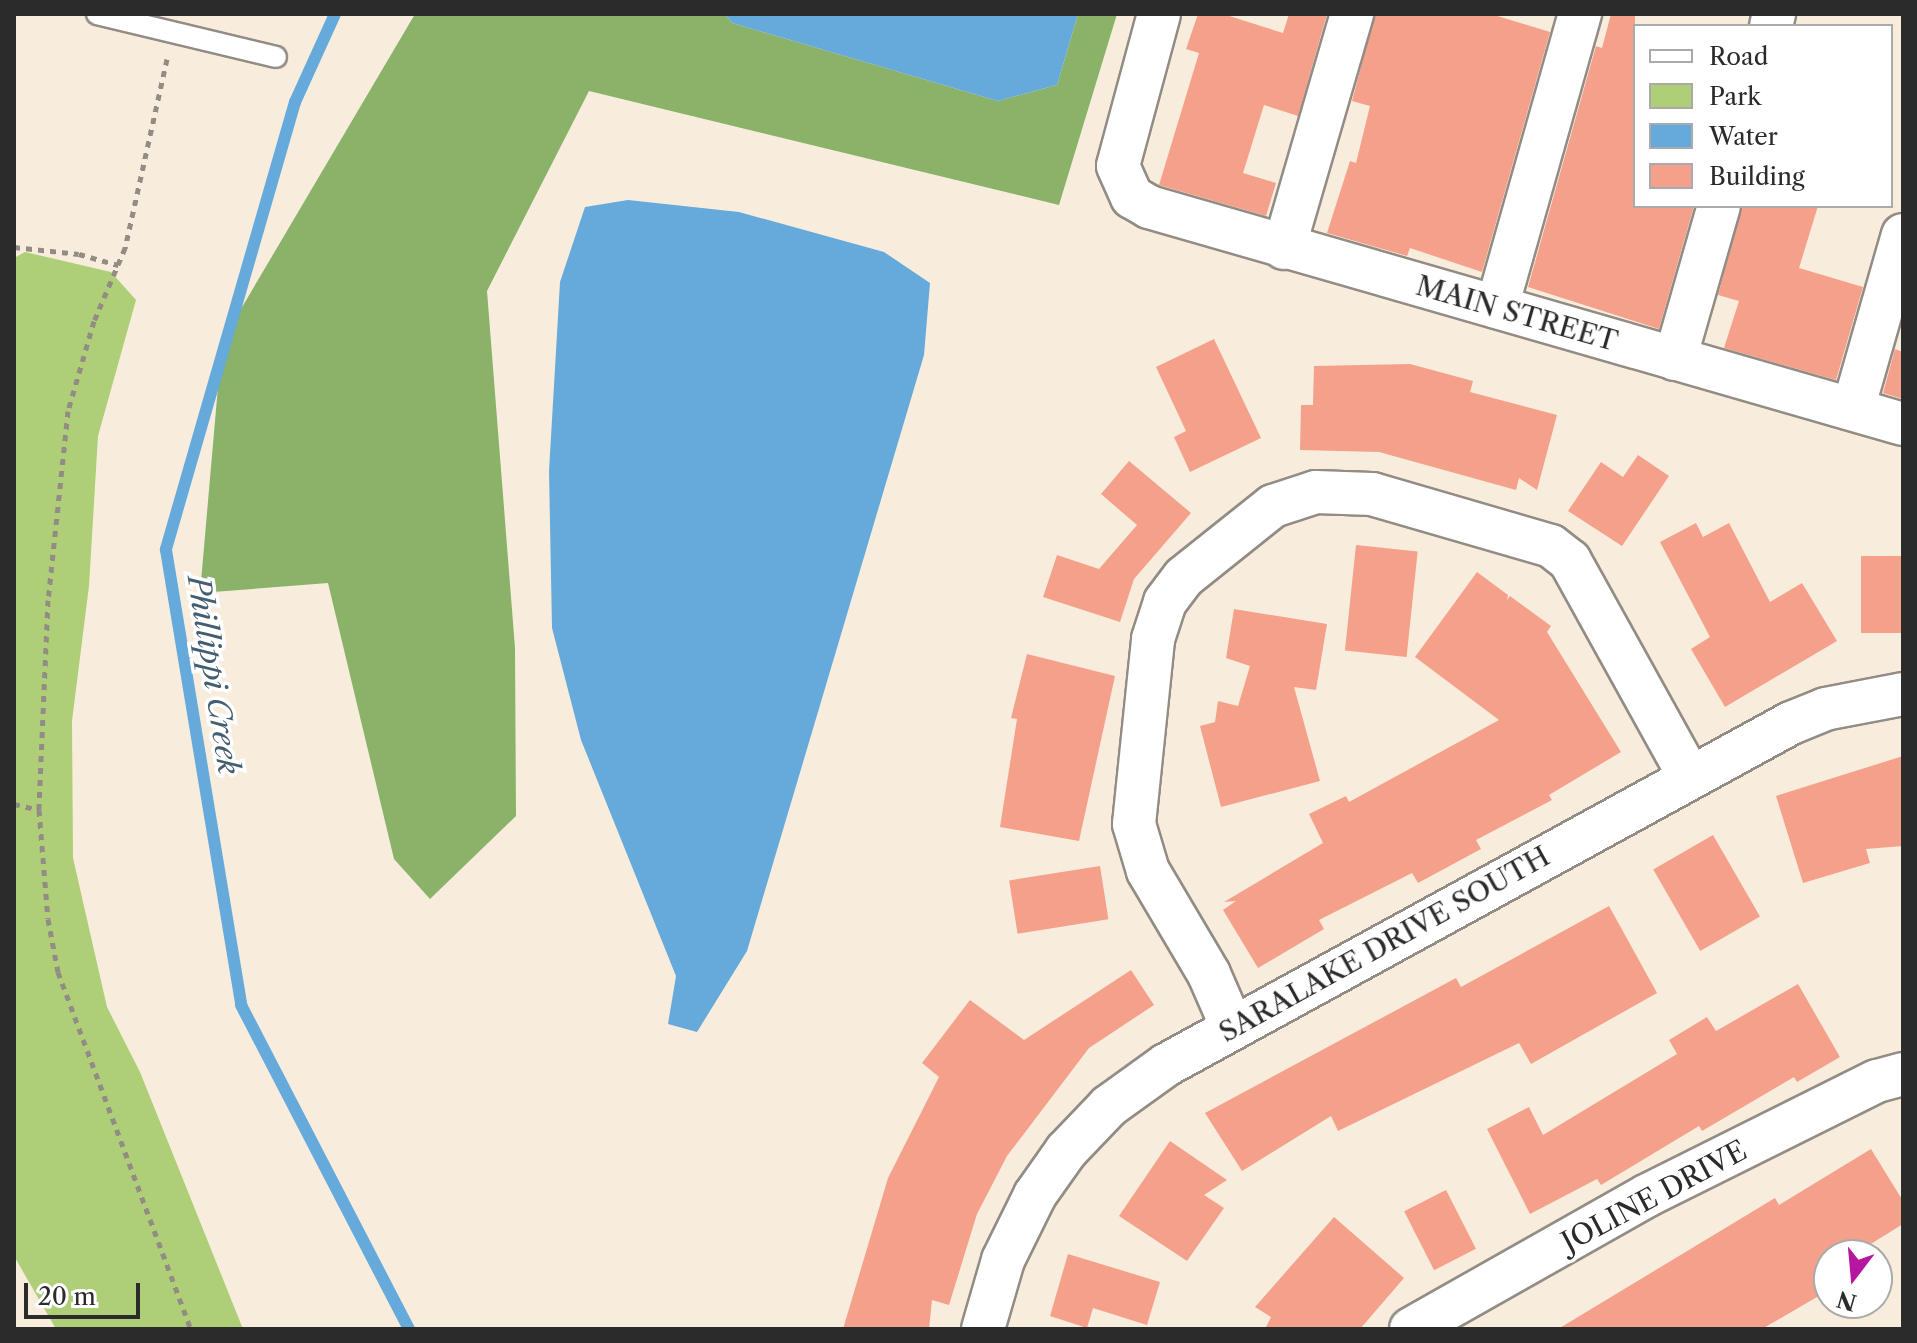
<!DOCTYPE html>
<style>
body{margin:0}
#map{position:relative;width:1917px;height:1343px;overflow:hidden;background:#f8eddd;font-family:"Libre Caslon Text",serif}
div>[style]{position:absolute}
.green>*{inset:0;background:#aecf77}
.forest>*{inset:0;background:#8ab268}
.water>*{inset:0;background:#66aadb}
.stream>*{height:12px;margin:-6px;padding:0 6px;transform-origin:6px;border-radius:6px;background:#66aadb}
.building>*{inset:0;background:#f4a08a;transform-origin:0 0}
.path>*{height:5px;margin-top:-2.5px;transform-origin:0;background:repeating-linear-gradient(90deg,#928c84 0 6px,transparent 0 12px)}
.roads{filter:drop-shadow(2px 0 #928c84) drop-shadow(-2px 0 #928c84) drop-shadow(0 2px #928c84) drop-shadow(0 -2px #928c84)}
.lane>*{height:20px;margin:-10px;padding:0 10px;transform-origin:10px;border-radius:10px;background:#fff}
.street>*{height:42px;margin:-21px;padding:0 21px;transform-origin:21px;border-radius:21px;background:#fff}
span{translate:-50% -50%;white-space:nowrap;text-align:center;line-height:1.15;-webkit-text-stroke:7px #fff;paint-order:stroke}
.street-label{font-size:28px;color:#2b2b2b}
.water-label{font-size:30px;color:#435e71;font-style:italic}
.frame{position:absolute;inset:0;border:16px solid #2b2b2b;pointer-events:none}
.legend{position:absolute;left:1633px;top:24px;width:260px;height:184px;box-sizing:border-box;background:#fff;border:2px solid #aaa;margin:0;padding:10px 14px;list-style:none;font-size:24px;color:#2b2b2b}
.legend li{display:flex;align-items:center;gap:16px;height:40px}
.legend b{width:40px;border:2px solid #aaa}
.north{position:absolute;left:1813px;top:1239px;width:80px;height:80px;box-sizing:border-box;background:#fff;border:2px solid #aaa;border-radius:50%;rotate:196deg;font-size:22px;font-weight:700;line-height:32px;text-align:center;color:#2b2b2b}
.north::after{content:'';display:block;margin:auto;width:28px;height:36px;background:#b5179e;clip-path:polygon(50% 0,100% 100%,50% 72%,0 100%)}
.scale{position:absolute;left:24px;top:1283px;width:116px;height:36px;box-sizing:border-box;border:4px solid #2b2b2b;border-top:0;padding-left:10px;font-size:24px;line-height:28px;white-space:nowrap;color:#2b2b2b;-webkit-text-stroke:6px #fff;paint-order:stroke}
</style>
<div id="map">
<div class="green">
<div style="clip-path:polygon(25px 252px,111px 272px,136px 300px,98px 436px,89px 586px,72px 721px,73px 858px,107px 1007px,140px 1072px,243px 1329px,56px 1329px,14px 1256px,14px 258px)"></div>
</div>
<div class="forest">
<div style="clip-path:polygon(415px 14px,725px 14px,732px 23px,998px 101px,1057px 85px,1078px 14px,1117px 14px,1059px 205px,589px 91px,487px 291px,515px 648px,516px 816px,430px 899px,394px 859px,328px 583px,200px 593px,222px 341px)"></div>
</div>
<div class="water">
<div style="clip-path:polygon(725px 14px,1078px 14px,1057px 85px,998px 101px,732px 23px)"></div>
<div style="clip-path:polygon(628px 200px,739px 212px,884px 252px,930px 283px,924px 355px,747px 951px,697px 1032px,668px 1024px,676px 976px,581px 740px,552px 628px,549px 471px,560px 282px,585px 207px)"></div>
</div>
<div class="stream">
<div style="left:335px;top:14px;width:97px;rotate:114.4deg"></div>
<div style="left:295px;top:102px;width:466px;rotate:106.1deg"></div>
<div style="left:166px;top:550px;width:461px;rotate:80.6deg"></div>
<div style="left:241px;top:1005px;width:365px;rotate:62.6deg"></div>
</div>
<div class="building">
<div style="clip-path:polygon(1198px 14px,1223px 14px,1283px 33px,1289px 14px,1327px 14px,1298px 116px,1264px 105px,1243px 173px,1276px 183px,1266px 216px,1159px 185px,1199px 53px,1186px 49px)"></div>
<div style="clip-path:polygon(1375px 14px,1491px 14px,1550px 32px,1482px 272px,1410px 248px,1407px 256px,1327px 233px,1350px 161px,1356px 163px,1370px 106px,1352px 101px)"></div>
<div style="clip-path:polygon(1611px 14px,1635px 14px,1635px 206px,1694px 206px,1659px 329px,1528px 287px,1596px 46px,1602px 48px)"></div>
<div style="clip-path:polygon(1742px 206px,1818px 206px,1799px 268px,1863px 287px,1836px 380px,1724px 348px,1739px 301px,1718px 295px)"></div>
<div style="clip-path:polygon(1214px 339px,1261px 438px,1190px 472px,1174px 437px,1186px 431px,1156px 367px)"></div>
<div style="clip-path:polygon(1895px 349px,1903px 352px,1903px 399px,1883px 393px)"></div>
<div style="clip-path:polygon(1410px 364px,1473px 381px,1470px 392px,1557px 415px,1537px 490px,1519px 478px,1516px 490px,1379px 452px,1300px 450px,1301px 405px,1313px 405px,1314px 366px)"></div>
<div style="clip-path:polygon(1638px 455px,1669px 476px,1622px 546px,1568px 511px,1601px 462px,1623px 477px)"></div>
<div style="clip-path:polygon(1129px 461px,1191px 513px,1134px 579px,1120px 622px,1043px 597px,1057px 555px,1099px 569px,1137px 525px,1101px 494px)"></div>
<div style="clip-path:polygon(1696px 523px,1703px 537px,1729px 523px,1770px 602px,1802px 583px,1837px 641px,1725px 707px,1691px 649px,1710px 637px,1660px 542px)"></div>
<div style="left:1356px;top:545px;width:62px;height:106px;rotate:6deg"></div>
<div style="left:1903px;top:556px;width:77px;height:42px;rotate:90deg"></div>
<div style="clip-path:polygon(1477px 572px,1508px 595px,1507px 600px,1510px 596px,1551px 626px,1547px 632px,1621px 752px,1549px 795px,1552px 800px,1476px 840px,1481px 849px,1418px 883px,1412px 873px,1319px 920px,1324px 929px,1258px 968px,1223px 910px,1236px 901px,1224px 902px,1323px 843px,1309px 814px,1346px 796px,1349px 802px,1499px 720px,1415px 657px)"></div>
<div style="clip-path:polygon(1234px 609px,1327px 624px,1316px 690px,1294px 687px,1320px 781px,1221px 807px,1200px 726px,1215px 722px,1218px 701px,1238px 706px,1250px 666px,1226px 658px)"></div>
<div style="clip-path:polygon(1027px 654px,1115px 676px,1079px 841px,1000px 827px,1017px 719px,1011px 718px)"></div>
<div style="clip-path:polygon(1903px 756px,1903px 846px,1866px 849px,1870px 863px,1803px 883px,1776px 796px)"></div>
<div style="left:1713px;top:835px;width:94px;height:69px;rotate:60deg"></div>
<div style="left:1100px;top:866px;width:54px;height:92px;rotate:81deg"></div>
<div style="clip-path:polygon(1609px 906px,1657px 993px,1531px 1064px,1519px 1043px,1338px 1131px,1331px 1116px,1242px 1171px,1205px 1113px,1456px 978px,1461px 987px)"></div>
<div style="clip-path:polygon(1131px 970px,1154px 1005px,1089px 1048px,1007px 1156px,977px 1214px,949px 1305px,932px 1300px,929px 1329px,843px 1329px,888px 1178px,939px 1077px,922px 1063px,970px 1000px,1024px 1040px)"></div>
<div style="clip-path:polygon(1798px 984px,1840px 1057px,1797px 1082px,1794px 1077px,1702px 1131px,1699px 1126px,1601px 1185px,1597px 1179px,1530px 1214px,1487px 1129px,1529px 1107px,1543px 1135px,1677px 1054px,1669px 1040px,1707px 1017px,1716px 1031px)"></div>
<div style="clip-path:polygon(1170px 1141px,1227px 1180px,1204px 1195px,1224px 1208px,1187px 1261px,1119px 1216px)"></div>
<div style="clip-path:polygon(1871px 1149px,1903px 1201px,1903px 1224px,1853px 1255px,1829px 1255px,1829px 1290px,1762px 1329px,1558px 1329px,1775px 1198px,1779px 1205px)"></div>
<div style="left:1446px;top:1190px;width:66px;height:47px;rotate:63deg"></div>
<div style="clip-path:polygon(1334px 1217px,1404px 1278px,1360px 1329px,1265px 1329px,1271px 1317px,1255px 1307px)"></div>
<div style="clip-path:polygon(1068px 1254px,1160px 1282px,1147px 1325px,1093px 1308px,1087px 1328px,1050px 1316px)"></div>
</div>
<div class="path">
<div style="left:167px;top:59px;width:194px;rotate:102.5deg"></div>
<div style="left:125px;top:248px;width:79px;rotate:113deg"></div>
<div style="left:94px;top:321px;width:94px;rotate:106.1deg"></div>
<div style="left:68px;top:411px;width:190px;rotate:96deg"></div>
<div style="left:48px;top:600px;width:210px;rotate:92.5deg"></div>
<div style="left:39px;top:810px;width:109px;rotate:85.3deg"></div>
<div style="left:48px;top:919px;width:54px;rotate:79.3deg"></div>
<div style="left:58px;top:972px;width:381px;rotate:69.6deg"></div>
<div style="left:14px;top:247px;width:65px;rotate:6.1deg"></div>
<div style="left:79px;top:254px;width:41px;rotate:15.8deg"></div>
<div style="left:14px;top:804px;width:26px;rotate:13deg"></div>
</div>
<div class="roads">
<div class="lane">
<div style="left:97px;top:14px;width:184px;rotate:13.5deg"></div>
</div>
<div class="street">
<div style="left:1159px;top:14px;width:157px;rotate:105.1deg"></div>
<div style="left:1118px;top:166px;width:34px;rotate:66deg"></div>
<div style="left:1132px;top:197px;width:20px;rotate:30deg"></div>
<div style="left:1149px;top:207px;width:785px;rotate:16.06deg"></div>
<div style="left:1771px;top:26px;width:12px;rotate:-76deg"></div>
<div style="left:1284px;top:248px;width:244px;rotate:-73.8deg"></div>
<div style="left:1497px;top:307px;width:305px;rotate:-74.2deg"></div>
<div style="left:1675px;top:359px;width:159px;rotate:-74deg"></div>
<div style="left:1853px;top:409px;width:181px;rotate:-74deg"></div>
<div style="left:1232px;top:1027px;width:58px;rotate:-113.5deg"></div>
<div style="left:1209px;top:974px;width:120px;rotate:-120.6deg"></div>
<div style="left:1148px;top:871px;width:49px;rotate:-106.6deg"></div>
<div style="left:1134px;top:824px;width:186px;rotate:-84.1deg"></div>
<div style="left:1153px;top:639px;width:39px;rotate:-72deg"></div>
<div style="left:1165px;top:602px;width:31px;rotate:-53deg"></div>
<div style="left:1184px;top:577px;width:114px;rotate:-38.6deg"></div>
<div style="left:1273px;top:506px;width:45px;rotate:-18deg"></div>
<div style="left:1316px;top:492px;width:56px;rotate:2deg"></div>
<div style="left:1372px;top:494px;width:186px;rotate:16.2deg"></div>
<div style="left:1551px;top:546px;width:24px;rotate:38deg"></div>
<div style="left:1570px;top:561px;width:246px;rotate:61deg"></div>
<div style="left:983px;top:1329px;width:72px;rotate:-73.8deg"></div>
<div style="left:1003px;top:1260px;width:72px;rotate:-63.8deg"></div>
<div style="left:1035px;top:1195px;width:54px;rotate:-54.8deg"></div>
<div style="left:1066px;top:1151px;width:62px;rotate:-46.3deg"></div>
<div style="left:1109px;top:1106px;width:70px;rotate:-35.7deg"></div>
<div style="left:1166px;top:1065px;width:712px;rotate:-28.69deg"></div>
<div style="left:1791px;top:723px;width:37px;rotate:-22deg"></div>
<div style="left:1825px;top:709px;width:79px;rotate:-10.9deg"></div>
<div style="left:1411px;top:1329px;width:270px;rotate:-29.5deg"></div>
<div style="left:1646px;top:1196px;width:258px;rotate:-26.5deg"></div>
<div style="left:1877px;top:1081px;width:27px;rotate:-15deg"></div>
</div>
</div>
<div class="street-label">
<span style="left:1517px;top:313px;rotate:16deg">MAIN STREET</span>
<span style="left:1384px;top:944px;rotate:-29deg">SARALAKE DRIVE SOUTH</span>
<span style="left:1654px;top:1196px;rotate:-28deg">JOLINE DRIVE</span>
</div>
<div class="water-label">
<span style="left:213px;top:675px;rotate:81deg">Phillippi Creek</span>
</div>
<div class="frame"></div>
<ul class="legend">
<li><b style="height:10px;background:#fff"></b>Road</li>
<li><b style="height:22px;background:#aecf77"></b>Park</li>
<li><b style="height:22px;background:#66aadb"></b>Water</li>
<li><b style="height:22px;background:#f4a08a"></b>Building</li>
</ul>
<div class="north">N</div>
<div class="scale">20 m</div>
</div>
